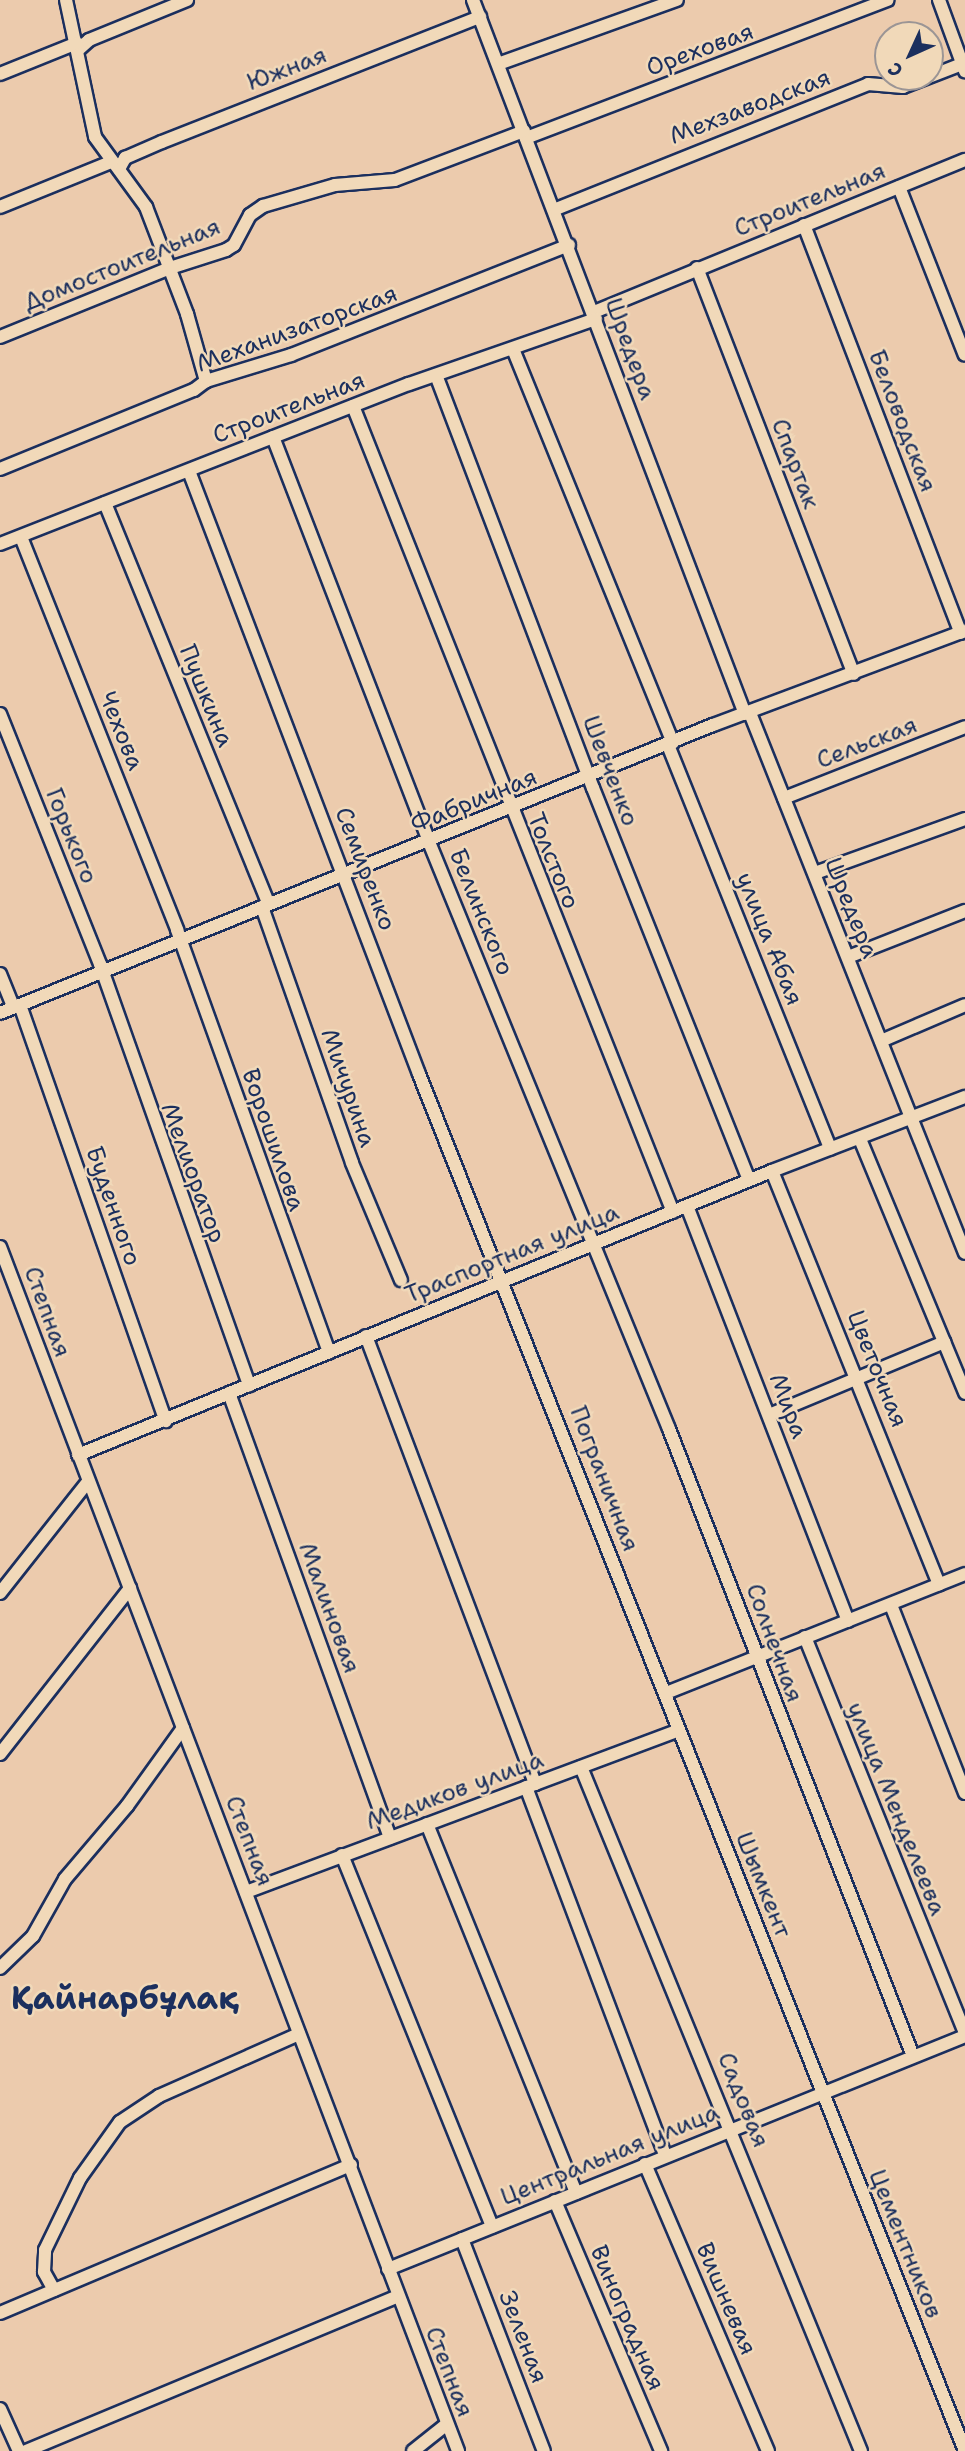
<!DOCTYPE html>
<meta charset="utf-8">
<style>
body{margin:0}
#map{position:relative;width:965px;height:2451px;overflow:hidden;background:#eccbad;font-family:"Shantell Sans",sans-serif}
div>[style]{position:absolute}
.roads{filter:drop-shadow(2px 0 #1b2f5e) drop-shadow(-2px 0 #1b2f5e) drop-shadow(0 2px #1b2f5e) drop-shadow(0 -2px #1b2f5e)}
.minor>*{height:12px;margin:-6px;padding:0 6px;transform-origin:6px;border-radius:6px;background:#f1d9b9}
span{translate:-50% -50%;white-space:nowrap;text-align:center;line-height:1.15;-webkit-text-stroke:5px #f1d9b9;paint-order:stroke}
.street-label{font-size:24px;color:#1b2f5e}
.district-label{font-size:32px;color:#1b2f5e;font-weight:700}
.north{position:absolute;left:874px;top:21px;width:70px;height:70px;box-sizing:border-box;background:#f1d9b9;border:2px solid #9b9595;border-radius:50%;rotate:225deg;font-size:19px;font-weight:700;line-height:28px;text-align:center;color:#1b2f5e}
.north::after{content:'';display:block;margin:auto;width:24px;height:32px;background:#1b2f5e;clip-path:polygon(50% 0,100% 100%,50% 72%,0 100%)}
</style>
<div id="map">
<div class="roads">
<div class="minor">
<div style="left:66px;top:0;width:140px;rotate:78deg"></div>
<div style="left:95px;top:137px;width:87px;rotate:53.9deg"></div>
<div style="left:146px;top:207px;width:115px;rotate:69deg"></div>
<div style="left:187px;top:314px;width:70px;rotate:74.2deg"></div>
<div style="left:473px;top:0;width:764px;rotate:69.15deg"></div>
<div style="left:939px;top:0;width:76px;rotate:69.9deg"></div>
<div style="left:78px;top:50px;width:15px;rotate:-42deg"></div>
<div style="left:89px;top:40px;width:106px;rotate:-22.2deg"></div>
<div style="left:498px;top:64px;width:190px;rotate:-19.7deg"></div>
<div style="left:0;top:74px;width:83px;rotate:-21.9deg"></div>
<div style="left:526px;top:138px;width:387px;rotate:-20.9deg"></div>
<div style="left:119px;top:169px;width:13px;rotate:-61deg"></div>
<div style="left:125px;top:158px;width:40px;rotate:-23.4deg"></div>
<div style="left:162px;top:142px;width:342px;rotate:-21.5deg"></div>
<div style="left:899px;top:187px;width:180px;rotate:68.6deg"></div>
<div style="left:0;top:207px;width:120px;rotate:-22.1deg"></div>
<div style="left:556px;top:209px;width:336px;rotate:-21.8deg"></div>
<div style="left:868px;top:84px;width:35px;rotate:5deg"></div>
<div style="left:903px;top:87px;width:63px;rotate:-21.3deg"></div>
<div style="left:804px;top:225px;width:437px;rotate:69deg"></div>
<div style="left:697px;top:268px;width:435px;rotate:68.9deg"></div>
<div style="left:594px;top:312px;width:401px;rotate:-22.3deg"></div>
<div style="left:0;top:337px;width:183px;rotate:-22.1deg"></div>
<div style="left:170px;top:268px;width:59px;rotate:-17.8deg"></div>
<div style="left:226px;top:250px;width:9px;rotate:-32deg"></div>
<div style="left:234px;top:245px;width:34px;rotate:-62deg"></div>
<div style="left:250px;top:215px;width:16px;rotate:-35deg"></div>
<div style="left:263px;top:206px;width:75px;rotate:-16.3deg"></div>
<div style="left:335px;top:185px;width:60px;rotate:-4.8deg"></div>
<div style="left:395px;top:180px;width:138px;rotate:-20.8deg"></div>
<div style="left:513px;top:349px;width:425px;rotate:67.9deg"></div>
<div style="left:436px;top:375px;width:442px;rotate:69.2deg"></div>
<div style="left:593px;top:788px;width:422px;rotate:68.3deg"></div>
<div style="left:353px;top:406px;width:867px;rotate:68.35deg"></div>
<div style="left:273px;top:437px;width:434px;rotate:68.9deg"></div>
<div style="left:429px;top:842px;width:634px;rotate:67.76deg"></div>
<div style="left:669px;top:1429px;width:673px;rotate:68.74deg"></div>
<div style="left:0;top:469px;width:209px;rotate:-22.2deg"></div>
<div style="left:194px;top:390px;width:15px;rotate:-37deg"></div>
<div style="left:206px;top:381px;width:89px;rotate:-17deg"></div>
<div style="left:291px;top:355px;width:299px;rotate:-21.6deg"></div>
<div style="left:189px;top:471px;width:645px;rotate:69.12deg"></div>
<div style="left:419px;top:1074px;width:1481px;rotate:68.37deg"></div>
<div style="left:105px;top:503px;width:433px;rotate:67.8deg"></div>
<div style="left:21px;top:537px;width:423px;rotate:68.3deg"></div>
<div style="left:177px;top:930px;width:449px;rotate:70.2deg"></div>
<div style="left:0;top:544px;width:439px;rotate:-21.4deg"></div>
<div style="left:409px;top:384px;width:198px;rotate:-19.2deg"></div>
<div style="left:750px;top:713px;width:581px;rotate:68.29deg"></div>
<div style="left:0;top:714px;width:269px;rotate:68.2deg"></div>
<div style="left:100px;top:964px;width:447px;rotate:70.5deg"></div>
<div style="left:668px;top:745px;width:435px;rotate:68.1deg"></div>
<div style="left:784px;top:798px;width:194px;rotate:-21.4deg"></div>
<div style="left:815px;top:873px;width:159px;rotate:-19.8deg"></div>
<div style="left:262px;top:907px;width:271px;rotate:70.6deg"></div>
<div style="left:352px;top:1163px;width:127px;rotate:67.3deg"></div>
<div style="left:848px;top:957px;width:126px;rotate:-21.5deg"></div>
<div style="left:0;top:974px;width:35px;rotate:68deg"></div>
<div style="left:20px;top:1005px;width:441px;rotate:70.7deg"></div>
<div style="left:0;top:1013px;width:769px;rotate:-22deg"></div>
<div style="left:713px;top:725px;width:269px;rotate:-20.5deg"></div>
<div style="left:881px;top:1041px;width:91px;rotate:-23.2deg"></div>
<div style="left:860px;top:1139px;width:275px;rotate:67.5deg"></div>
<div style="left:772px;top:1171px;width:446px;rotate:68deg"></div>
<div style="left:687px;top:1206px;width:445px;rotate:68.8deg"></div>
<div style="left:0;top:1247px;width:1288px;rotate:69.17deg"></div>
<div style="left:366px;top:1336px;width:479px;rotate:69.3deg"></div>
<div style="left:229px;top:1393px;width:473px;rotate:70.1deg"></div>
<div style="left:769px;top:1415px;width:190px;rotate:-22.6deg"></div>
<div style="left:78px;top:1455px;width:750px;rotate:-22.26deg"></div>
<div style="left:772px;top:1171px;width:207px;rotate:-21deg"></div>
<div style="left:0;top:1593px;width:140px;rotate:-51.7deg"></div>
<div style="left:891px;top:1605px;width:202px;rotate:68.5deg"></div>
<div style="left:805px;top:1637px;width:428px;rotate:68deg"></div>
<div style="left:666px;top:1693px;width:322px;rotate:-21.7deg"></div>
<div style="left:0;top:1754px;width:211px;rotate:-51.9deg"></div>
<div style="left:581px;top:1767px;width:739px;rotate:67.74deg"></div>
<div style="left:526px;top:1787px;width:392px;rotate:69.3deg"></div>
<div style="left:427px;top:1824px;width:398px;rotate:68deg"></div>
<div style="left:342px;top:1855px;width:401px;rotate:68deg"></div>
<div style="left:246px;top:1892px;width:462px;rotate:-20.5deg"></div>
<div style="left:0;top:1968px;width:46px;rotate:-44.1deg"></div>
<div style="left:33px;top:1936px;width:65px;rotate:-60.7deg"></div>
<div style="left:65px;top:1879px;width:96px;rotate:-49.7deg"></div>
<div style="left:127px;top:1806px;width:96px;rotate:-54.3deg"></div>
<div style="left:645px;top:2164px;width:312px;rotate:66.8deg"></div>
<div style="left:555px;top:2201px;width:272px;rotate:67deg"></div>
<div style="left:462px;top:2239px;width:227px;rotate:68.9deg"></div>
<div style="left:388px;top:2269px;width:622px;rotate:-21.99deg"></div>
<div style="left:54px;top:2290px;width:21px;rotate:-119deg"></div>
<div style="left:44px;top:2272px;width:22px;rotate:-87deg"></div>
<div style="left:45px;top:2250px;width:80px;rotate:-64.1deg"></div>
<div style="left:80px;top:2178px;width:69px;rotate:-54.5deg"></div>
<div style="left:120px;top:2122px;width:47px;rotate:-33.7deg"></div>
<div style="left:159px;top:2096px;width:153px;rotate:-23.9deg"></div>
<div style="left:0;top:2313px;width:381px;rotate:-22.9deg"></div>
<div style="left:0;top:2409px;width:46px;rotate:65.7deg"></div>
<div style="left:26px;top:2451px;width:403px;rotate:-22.6deg"></div>
<div style="left:413px;top:2451px;width:43px;rotate:-38.5deg"></div>
</div>
</div>
<div class="street-label">
<span style="left:700px;top:50px;rotate:-20deg">Ореховая</span>
<span style="left:287px;top:69px;rotate:-21deg">Южная</span>
<span style="left:750px;top:107px;rotate:-21deg">Мехзаводская</span>
<span style="left:810px;top:200px;rotate:-22deg">Строительная</span>
<span style="left:122px;top:265px;rotate:-22deg">Домостоительная</span>
<span style="left:297px;top:329px;rotate:-20deg">Механизаторская</span>
<span style="left:630px;top:349px;rotate:70deg">Шредера</span>
<span style="left:289px;top:408px;rotate:-21deg">Строительная</span>
<span style="left:902px;top:421px;rotate:69deg">Беловодская</span>
<span style="left:795px;top:464px;rotate:69deg">Спартак</span>
<span style="left:206px;top:696px;rotate:68deg">Пушкина</span>
<span style="left:121px;top:731px;rotate:68deg">Чехова</span>
<span style="left:867px;top:743px;rotate:-21deg">Сельская</span>
<span style="left:610px;top:771px;rotate:69deg">Шевченко</span>
<span style="left:474px;top:801px;rotate:-22deg">Фабричная</span>
<span style="left:71px;top:836px;rotate:68deg">Горького</span>
<span style="left:553px;top:861px;rotate:68deg">Толстого</span>
<span style="left:365px;top:869px;rotate:69deg">Семиренко</span>
<span style="left:851px;top:908px;rotate:68deg">Шредера</span>
<span style="left:481px;top:912px;rotate:68deg">Белинского</span>
<span style="left:769px;top:939px;rotate:68deg">улица Абая</span>
<span style="left:348px;top:1088px;rotate:71deg">Мичурина</span>
<span style="left:273px;top:1140px;rotate:71deg">Ворошилова</span>
<span style="left:193px;top:1173px;rotate:70deg">Мелиоратор</span>
<span style="left:113px;top:1206px;rotate:71deg">Буденного</span>
<span style="left:512px;top:1254px;rotate:-22deg">Траспортная улица</span>
<span style="left:47px;top:1312px;rotate:70deg">Степная</span>
<span style="left:877px;top:1369px;rotate:68deg">Цветочная</span>
<span style="left:788px;top:1406px;rotate:69deg">Мира</span>
<span style="left:604px;top:1479px;rotate:69deg">Пограничная</span>
<span style="left:329px;top:1608px;rotate:70deg">Малиновая</span>
<span style="left:774px;top:1643px;rotate:70deg">Солнечная</span>
<span style="left:455px;top:1791px;rotate:-20deg">Медиков улица</span>
<span style="left:896px;top:1809px;rotate:68deg">улица Менделеева</span>
<span style="left:249px;top:1841px;rotate:69deg">Степная</span>
<span style="left:763px;top:1885px;rotate:68deg">Шымкент</span>
<span style="left:743px;top:2100px;rotate:68deg">Садовая</span>
<span style="left:610px;top:2155px;rotate:-22deg">Центральная улица</span>
<span style="left:905px;top:2244px;rotate:68deg">Цементников</span>
<span style="left:726px;top:2299px;rotate:67deg">Вишневая</span>
<span style="left:627px;top:2318px;rotate:67deg">Виноградная</span>
<span style="left:523px;top:2337px;rotate:69deg">Зеленая</span>
<span style="left:449px;top:2372px;rotate:69deg">Степная</span>
</div>
<div class="district-label">
<span style="left:125px;top:1998px">Қайнарбұлақ</span>
</div>
<div class="north">С</div>
</div>
